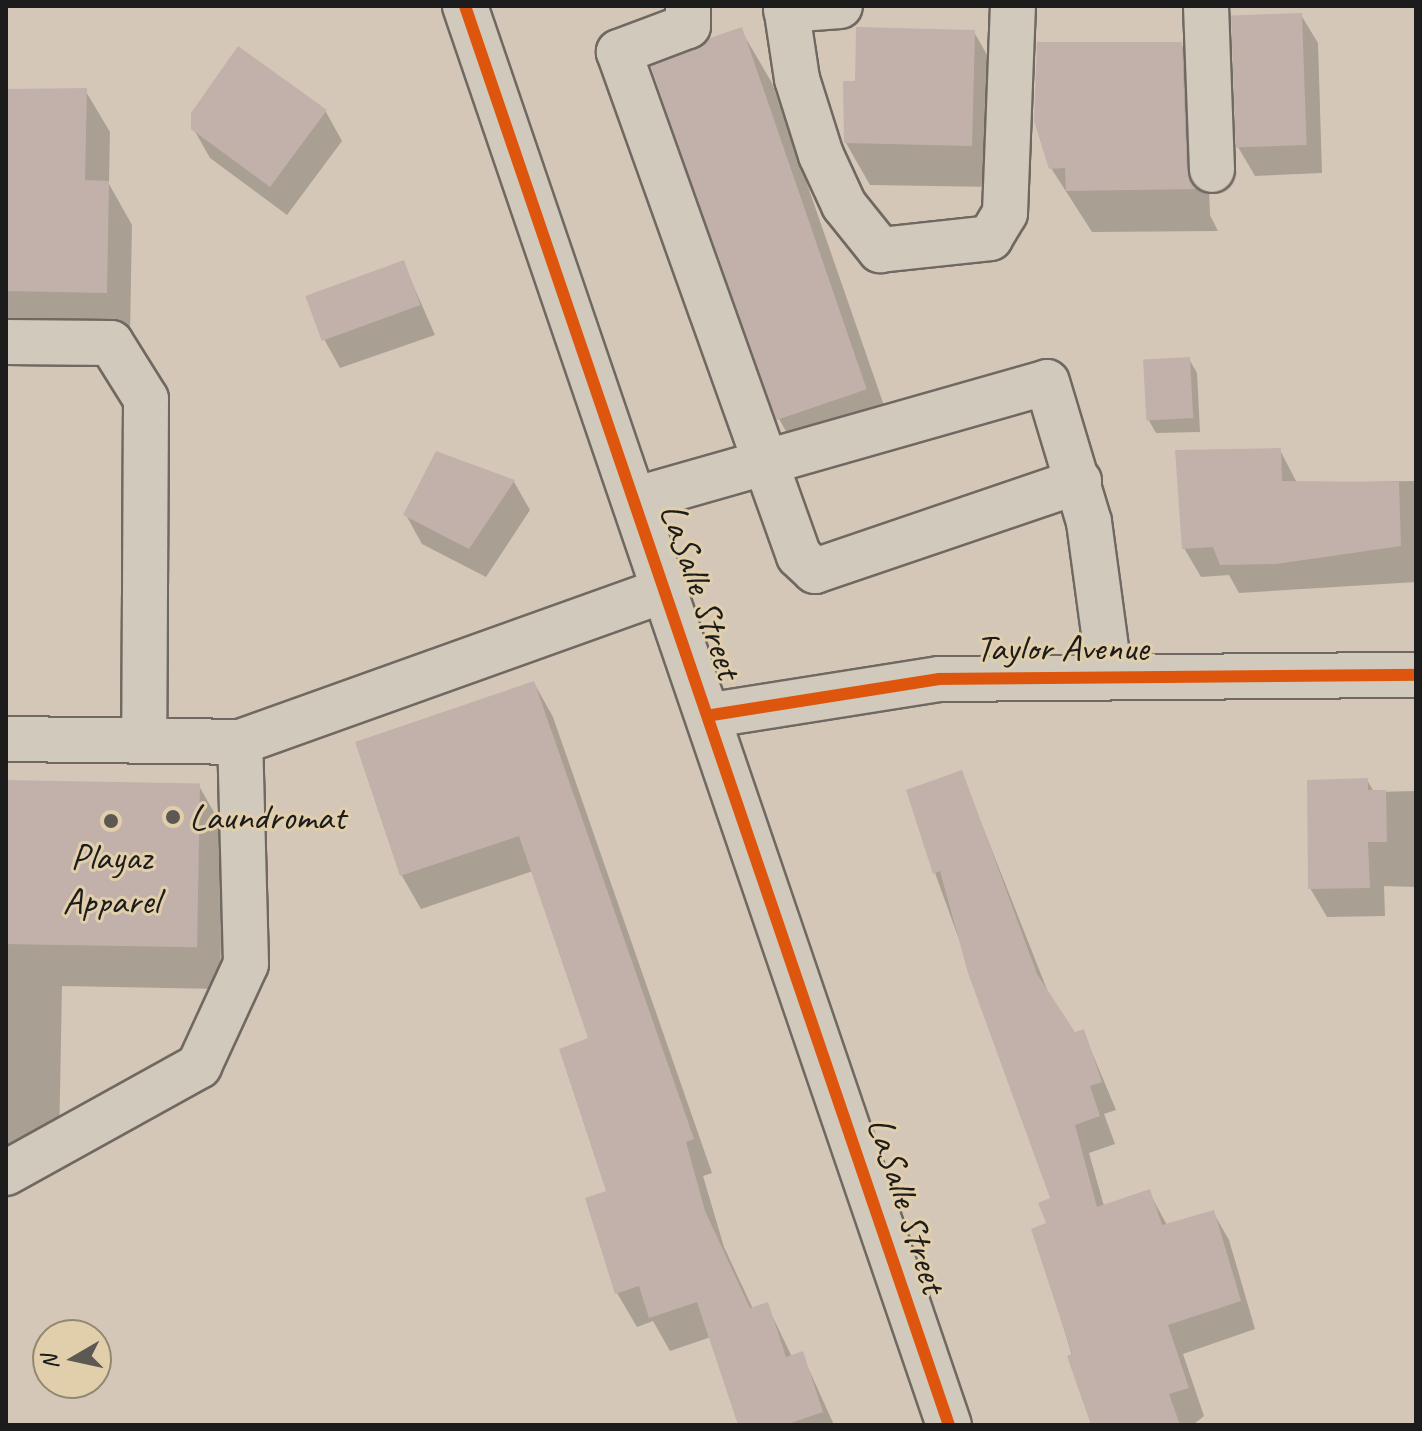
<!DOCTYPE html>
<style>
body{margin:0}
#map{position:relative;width:1422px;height:1431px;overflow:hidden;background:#d5c7b8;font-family:Caveat,sans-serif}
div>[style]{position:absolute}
.shadow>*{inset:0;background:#0003}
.building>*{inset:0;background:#c2b1aa;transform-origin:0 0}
.roads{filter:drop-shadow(2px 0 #6f6962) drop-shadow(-2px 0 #6f6962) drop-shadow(0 2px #6f6962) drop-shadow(0 -2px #6f6962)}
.minor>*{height:44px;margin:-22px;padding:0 22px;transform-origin:22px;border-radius:22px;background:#d1c9bc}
.cycleway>*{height:12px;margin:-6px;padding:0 6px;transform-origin:6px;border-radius:6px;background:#de560d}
.dots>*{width:22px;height:22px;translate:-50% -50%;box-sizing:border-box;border:4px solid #e1cfac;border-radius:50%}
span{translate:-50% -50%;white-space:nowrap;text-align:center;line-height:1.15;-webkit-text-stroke:6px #e1cfac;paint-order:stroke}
.street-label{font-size:38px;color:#1c1c1c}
.poi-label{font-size:38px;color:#1c1c1c}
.left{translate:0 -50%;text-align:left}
.frame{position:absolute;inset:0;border:8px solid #1c1c1c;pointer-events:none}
.north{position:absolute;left:32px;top:1319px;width:80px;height:80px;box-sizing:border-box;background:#e1cfac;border:2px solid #928772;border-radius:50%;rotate:261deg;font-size:22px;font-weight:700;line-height:32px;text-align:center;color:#1c1c1c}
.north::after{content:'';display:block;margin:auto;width:28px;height:36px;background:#5d5853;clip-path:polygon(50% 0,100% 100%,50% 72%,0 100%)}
</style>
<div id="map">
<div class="shadow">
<div style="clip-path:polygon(1301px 15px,1318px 43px,1322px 173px,1255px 176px,1238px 147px)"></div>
<div style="clip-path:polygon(741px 30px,772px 83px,897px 443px,810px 473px,779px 419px,653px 68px)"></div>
<div style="clip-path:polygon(974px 32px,998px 74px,996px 187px,870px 185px,846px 143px,857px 83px)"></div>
<div style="clip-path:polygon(1181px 44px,1205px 86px,1210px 215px,1218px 231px,1092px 232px,1051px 168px)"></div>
<div style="clip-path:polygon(239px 49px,326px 112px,342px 141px,287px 215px,210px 158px,193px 128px)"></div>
<div style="clip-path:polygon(85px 90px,110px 132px,109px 184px,132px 225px,130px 334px,6px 332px,6px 91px)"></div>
<div style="clip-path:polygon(403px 262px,435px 335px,340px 368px,324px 339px)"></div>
<div style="clip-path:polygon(1189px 359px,1197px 373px,1200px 432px,1156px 433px,1148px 419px)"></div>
<div style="clip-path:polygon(1280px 450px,1297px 483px,1416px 481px,1416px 582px,1239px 593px,1229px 575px,1201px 577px,1184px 548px)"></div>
<div style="clip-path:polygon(437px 454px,514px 482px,530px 510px,486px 577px,422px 544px,406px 515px)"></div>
<div style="clip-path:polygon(534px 683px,553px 717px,712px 1173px,703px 1176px,724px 1247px,753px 1309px,767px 1305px,792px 1357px,802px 1354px,834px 1425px,740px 1425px,711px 1337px,670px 1351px,653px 1321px,637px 1327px,617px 1293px,588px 1199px,609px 1193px,591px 1039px,533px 871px,421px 909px,402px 876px,357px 743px)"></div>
<div style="clip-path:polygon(961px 772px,1050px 997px,1074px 1035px,1083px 1031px,1116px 1110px,1104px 1114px,1115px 1144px,1089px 1153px,1104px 1206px,1149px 1192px,1167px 1225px,1213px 1212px,1229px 1240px,1255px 1329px,1183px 1354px,1204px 1416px,1193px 1425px,1092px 1422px,1034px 1230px,1048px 1224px,1053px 1200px,935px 873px)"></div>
<div style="clip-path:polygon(1367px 780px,1374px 792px,1416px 791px,1416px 887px,1384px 886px,1385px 916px,1327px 917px,1310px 888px)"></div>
<div style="clip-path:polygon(6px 782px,199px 786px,223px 828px,220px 989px,62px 986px,59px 1146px,6px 1146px)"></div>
</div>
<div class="building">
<div style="left:1302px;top:13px;width:132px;height:71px;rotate:88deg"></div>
<div style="left:742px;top:27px;width:383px;height:99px;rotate:71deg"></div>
<div style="clip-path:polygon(856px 27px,975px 30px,972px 146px,844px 143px,843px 81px,855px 81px)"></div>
<div style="clip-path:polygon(1037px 42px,1182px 42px,1187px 171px,1197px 189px,1066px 191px,1065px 168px,1049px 169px,1034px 121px)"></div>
<div style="clip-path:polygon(238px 46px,327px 110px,270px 187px,191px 129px,191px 113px)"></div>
<div style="clip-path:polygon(87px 88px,85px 180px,109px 181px,107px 293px,6px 291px,6px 89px)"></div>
<div style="left:404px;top:260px;width:48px;height:105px;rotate:70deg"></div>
<div style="left:1190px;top:357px;width:61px;height:47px;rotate:87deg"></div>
<div style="clip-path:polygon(1281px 448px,1282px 481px,1399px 482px,1401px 546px,1276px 564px,1220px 565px,1213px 547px,1182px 549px,1175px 450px)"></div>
<div style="clip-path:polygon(436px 451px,515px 480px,469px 549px,403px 515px)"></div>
<div style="clip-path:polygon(534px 681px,694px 1139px,686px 1142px,705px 1211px,750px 1308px,768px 1302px,786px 1357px,803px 1351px,823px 1412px,785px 1425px,738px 1425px,697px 1302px,649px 1318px,639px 1286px,615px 1294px,585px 1198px,606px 1191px,559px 1049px,588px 1038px,519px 836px,400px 876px,355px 742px)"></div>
<div style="clip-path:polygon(962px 770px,1037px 974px,1075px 1032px,1084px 1029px,1102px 1082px,1090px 1086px,1100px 1116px,1075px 1125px,1097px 1207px,1150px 1189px,1162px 1225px,1214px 1210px,1241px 1301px,1168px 1325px,1189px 1388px,1169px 1394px,1180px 1425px,1091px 1425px,1067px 1356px,1072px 1354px,1031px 1229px,1046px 1223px,1038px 1203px,1050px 1198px,968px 973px,940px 871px,933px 874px,906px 790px)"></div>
<div style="clip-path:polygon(1368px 778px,1368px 790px,1386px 790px,1387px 842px,1368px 842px,1370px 888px,1308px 889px,1307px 780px)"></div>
<div style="left:6px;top:780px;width:194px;height:164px;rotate:1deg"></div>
</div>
<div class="roads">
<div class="minor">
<div style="left:465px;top:6px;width:1499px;rotate:71.17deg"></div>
<div style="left:688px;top:6px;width:20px;rotate:90deg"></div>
<div style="left:688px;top:26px;width:74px;rotate:159.4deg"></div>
<div style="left:619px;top:52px;width:535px;rotate:70.35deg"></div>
<div style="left:799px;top:556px;width:22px;rotate:43deg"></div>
<div style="left:815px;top:571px;width:279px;rotate:-18.8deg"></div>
<div style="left:786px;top:6px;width:74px;rotate:81.4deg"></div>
<div style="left:797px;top:79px;width:80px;rotate:72.5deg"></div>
<div style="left:821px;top:155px;width:55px;rotate:65.3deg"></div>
<div style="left:844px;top:205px;width:58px;rotate:51.3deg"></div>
<div style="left:880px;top:250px;width:111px;rotate:-6.2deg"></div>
<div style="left:990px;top:238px;width:29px;rotate:-59deg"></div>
<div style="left:1005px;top:213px;width:207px;rotate:-87.8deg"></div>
<div style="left:1206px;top:6px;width:164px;rotate:87.9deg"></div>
<div style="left:786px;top:10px;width:54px;rotate:-4.2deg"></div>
<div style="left:6px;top:342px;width:105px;rotate:0.5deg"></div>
<div style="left:111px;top:343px;width:66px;rotate:58deg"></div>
<div style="left:146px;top:399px;width:340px;rotate:90.3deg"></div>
<div style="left:637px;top:499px;width:426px;rotate:-15.9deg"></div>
<div style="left:1047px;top:382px;width:146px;rotate:73.3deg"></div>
<div style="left:1089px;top:522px;width:156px;rotate:82.3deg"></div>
<div style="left:712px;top:715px;width:230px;rotate:-9deg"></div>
<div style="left:939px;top:679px;width:477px;rotate:-0.5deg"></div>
<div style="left:6px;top:739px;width:234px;rotate:0.7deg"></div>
<div style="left:240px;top:742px;width:455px;rotate:-19.7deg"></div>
<div style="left:6px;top:1173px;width:221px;rotate:-29deg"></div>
<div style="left:199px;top:1066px;width:112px;rotate:-65.3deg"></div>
<div style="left:246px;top:964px;width:222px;rotate:-91.5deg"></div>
</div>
</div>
<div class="cycleway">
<div style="left:465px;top:6px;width:1499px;rotate:71.17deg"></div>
<div style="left:712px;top:715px;width:230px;rotate:-9deg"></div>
<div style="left:939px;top:679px;width:477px;rotate:-0.5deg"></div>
</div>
<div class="dots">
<div style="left:173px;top:817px;background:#5d5853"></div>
<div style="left:111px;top:821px;background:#5d5853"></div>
</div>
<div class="street-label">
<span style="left:701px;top:591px;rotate:71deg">LaSalle Street</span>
<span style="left:1062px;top:648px">Taylor Avenue</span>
<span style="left:907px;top:1205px;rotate:72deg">LaSalle Street</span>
</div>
<div class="poi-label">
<span class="left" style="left:189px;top:817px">Laundromat</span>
<span style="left:111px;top:879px">Playaz<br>Apparel</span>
</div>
<div class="frame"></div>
<div class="north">N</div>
</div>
